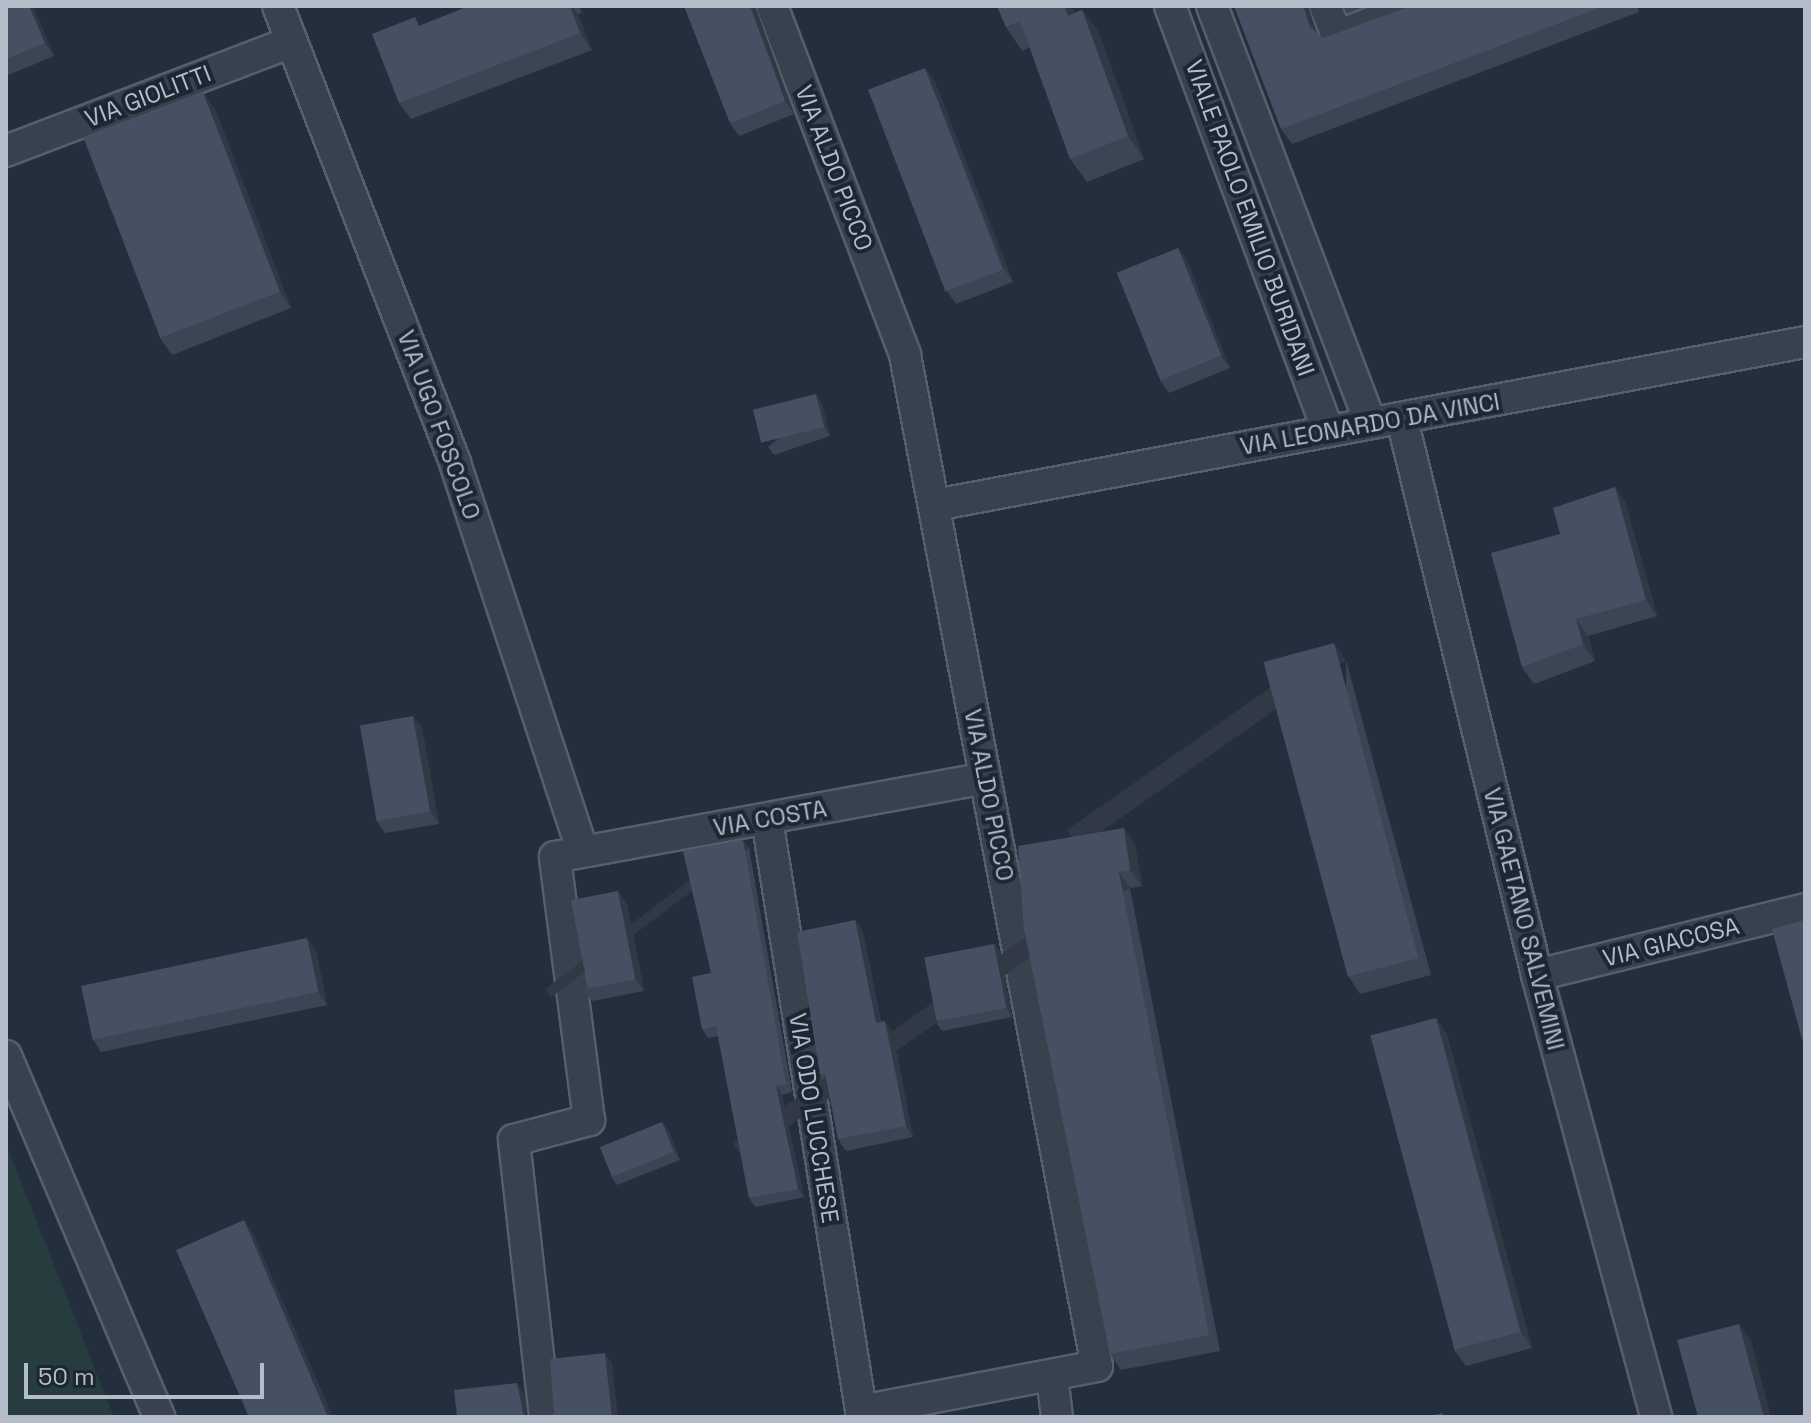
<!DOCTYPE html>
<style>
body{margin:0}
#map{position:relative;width:1811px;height:1423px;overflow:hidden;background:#242f3e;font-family:"Space Grotesk",sans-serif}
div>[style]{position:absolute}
.green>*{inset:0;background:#263c3f}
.roads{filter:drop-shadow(2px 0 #565f6c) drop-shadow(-2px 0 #565f6c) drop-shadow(0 2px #565f6c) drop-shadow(0 -2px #565f6c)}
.minor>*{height:30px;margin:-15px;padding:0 15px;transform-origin:15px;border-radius:15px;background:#38414e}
.wall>*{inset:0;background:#3b4654}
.shaded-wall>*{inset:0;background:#303945;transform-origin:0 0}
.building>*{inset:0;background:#455162;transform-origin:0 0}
span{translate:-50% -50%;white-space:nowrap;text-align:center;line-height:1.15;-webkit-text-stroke:8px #1d2633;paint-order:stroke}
.street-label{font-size:24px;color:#b4bcc9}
.frame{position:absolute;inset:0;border:8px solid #b4bcc9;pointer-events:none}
.scale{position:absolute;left:24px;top:1363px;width:240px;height:36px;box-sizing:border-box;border:4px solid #b4bcc9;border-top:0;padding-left:10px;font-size:24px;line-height:28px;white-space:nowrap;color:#b4bcc9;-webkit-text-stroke:6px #1d2633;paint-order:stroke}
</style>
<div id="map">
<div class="green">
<div style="clip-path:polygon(6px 1144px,114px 1417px,6px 1417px)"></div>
</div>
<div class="roads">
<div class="minor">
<div style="left:278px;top:6px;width:490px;rotate:68.8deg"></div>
<div style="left:455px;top:463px;width:406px;rotate:71.8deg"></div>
<div style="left:772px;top:6px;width:373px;rotate:69.1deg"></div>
<div style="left:905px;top:355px;width:1029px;rotate:79.25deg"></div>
<div style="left:1097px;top:1366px;width:240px;rotate:169.2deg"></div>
<div style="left:1170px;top:6px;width:453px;rotate:69.6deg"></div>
<div style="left:1212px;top:6px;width:446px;rotate:69.2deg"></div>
<div style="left:1325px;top:6px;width:32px;rotate:68deg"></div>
<div style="left:1337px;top:36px;width:83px;rotate:-21.3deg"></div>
<div style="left:6px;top:151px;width:305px;rotate:-20.9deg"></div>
<div style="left:1402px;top:419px;width:572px;rotate:76.35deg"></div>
<div style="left:1537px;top:975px;width:458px;rotate:74.9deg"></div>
<div style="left:935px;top:505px;width:885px;rotate:-10.61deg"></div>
<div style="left:767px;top:819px;width:605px;rotate:80.97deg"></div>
<div style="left:1537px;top:975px;width:276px;rotate:-13.8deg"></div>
<div style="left:6px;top:1056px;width:392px;rotate:67deg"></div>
<div style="left:1052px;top:1375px;width:42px;rotate:83.2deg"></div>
<div style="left:545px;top:1417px;width:279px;rotate:-96.4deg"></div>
<div style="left:514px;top:1140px;width:78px;rotate:-14.9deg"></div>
<div style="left:589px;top:1120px;width:265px;rotate:-97.4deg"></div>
<div style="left:555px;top:857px;width:437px;rotate:-10.4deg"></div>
</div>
</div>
<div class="wall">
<div style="clip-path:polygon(6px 6px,33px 6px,54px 56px,6px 76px)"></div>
<div style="clip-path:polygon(469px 6px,579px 6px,582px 13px,578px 14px,592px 50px,411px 119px,399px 103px,422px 25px)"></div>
<div style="clip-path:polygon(684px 6px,755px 6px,794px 114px,739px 136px,730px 123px)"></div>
<div style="clip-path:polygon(997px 6px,1074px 13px,1082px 10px,1099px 33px,1144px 159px,1087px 182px,1070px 159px,1030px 47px,1022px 51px,1006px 27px)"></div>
<div style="clip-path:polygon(1234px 6px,1308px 6px,1317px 34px,1323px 38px,1411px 6px,1637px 6px,1639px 12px,1292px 144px,1281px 129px)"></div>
<div style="clip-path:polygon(1342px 6px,1367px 6px,1347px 13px)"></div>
<div style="clip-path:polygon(934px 80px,1013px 282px,956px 304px,947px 291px)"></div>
<div style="clip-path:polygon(215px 109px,291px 308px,172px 355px,160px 338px)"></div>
<div style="clip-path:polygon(1178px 248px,1187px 261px,1230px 368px,1169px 393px,1160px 380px)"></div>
<div style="clip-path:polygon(822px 403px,830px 436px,774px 455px,768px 447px)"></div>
<div style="clip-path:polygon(1615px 487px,1626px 504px,1657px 616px,1588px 636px,1595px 661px,1534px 684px,1522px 667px,1560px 534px)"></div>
<div style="clip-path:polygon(1346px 660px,1431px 975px,1360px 994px,1349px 977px)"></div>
<div style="clip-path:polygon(422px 728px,439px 824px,385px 833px,376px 820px)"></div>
<div style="clip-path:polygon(1124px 828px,1135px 845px,1142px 886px,1130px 888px,1220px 1351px,1121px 1370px,1110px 1354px,1024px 929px)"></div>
<div style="clip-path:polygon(743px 840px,749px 848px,792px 1092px,782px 1095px,804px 1197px,755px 1207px,749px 1198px,718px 1036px,708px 1038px,702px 1029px,711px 973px)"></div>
<div style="clip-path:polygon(627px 904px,644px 991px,592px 1001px,583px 989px)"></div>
<div style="clip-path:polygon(855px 920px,863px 932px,881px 1022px,893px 1033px,913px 1137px,846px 1151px,838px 1139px,828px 1085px,820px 1074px)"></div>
<div style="clip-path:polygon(994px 944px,1000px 952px,1012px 1017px,942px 1031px,936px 1022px)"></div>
<div style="clip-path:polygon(316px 951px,327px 1005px,101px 1052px,93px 1039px)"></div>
<div style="clip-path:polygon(1436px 1018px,1447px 1035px,1532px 1348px,1466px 1366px,1454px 1350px)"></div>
<div style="clip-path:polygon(662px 1122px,669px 1131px,680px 1160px,617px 1185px,611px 1176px)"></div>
</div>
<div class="shaded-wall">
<div style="clip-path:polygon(29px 6px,33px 6px,54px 56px,45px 43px)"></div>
<div style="clip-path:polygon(570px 6px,572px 6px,578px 14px,592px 50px,580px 33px)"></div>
<div style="clip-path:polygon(750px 6px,755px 6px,794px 114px,785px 101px)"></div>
<div style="clip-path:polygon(1064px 6px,1071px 6px,1084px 39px,1068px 16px)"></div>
<div style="clip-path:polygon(1303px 6px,1308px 6px,1320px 43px,1310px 27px)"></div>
<div style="clip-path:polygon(1082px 10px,1099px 33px,1144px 159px,1128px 136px)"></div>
<div style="clip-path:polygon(925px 68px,934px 80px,1013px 282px,1004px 269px)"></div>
<div style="clip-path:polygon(203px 92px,215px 109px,291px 308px,280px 292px)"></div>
<div style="clip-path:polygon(1178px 248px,1187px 261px,1230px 368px,1221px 356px)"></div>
<div style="clip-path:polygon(816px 394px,822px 403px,830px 436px,824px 427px)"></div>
<div style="clip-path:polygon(1615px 487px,1626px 504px,1657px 616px,1646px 600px)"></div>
<div style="clip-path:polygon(1576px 619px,1588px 636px,1595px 661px,1583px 644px)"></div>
<div style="left:1334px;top:643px;width:21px;height:326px;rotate:55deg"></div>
<div style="clip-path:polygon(413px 716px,422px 728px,439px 824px,430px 811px)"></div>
<div style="clip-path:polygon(1124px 828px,1135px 845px,1142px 886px,1130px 870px)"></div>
<div style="left:743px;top:840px;width:10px;height:248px;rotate:53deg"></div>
<div style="left:1119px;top:872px;width:19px;height:472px;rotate:55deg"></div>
<div style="clip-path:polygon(618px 891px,627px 904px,644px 991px,635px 979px)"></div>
<div style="clip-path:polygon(855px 920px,863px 932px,883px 1035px,876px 1023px)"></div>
<div style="clip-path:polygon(307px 938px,316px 951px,327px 1005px,318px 992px)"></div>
<div style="clip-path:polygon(994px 944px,1000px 952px,1012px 1017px,1006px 1008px)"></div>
<div style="clip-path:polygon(1436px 1018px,1447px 1035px,1532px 1348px,1521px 1332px)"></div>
<div style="clip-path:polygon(885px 1021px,893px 1033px,913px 1137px,906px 1126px)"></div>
<div style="clip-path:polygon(776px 1086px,782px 1095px,804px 1197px,798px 1189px)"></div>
<div style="clip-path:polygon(662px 1122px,669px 1131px,680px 1160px,674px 1152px)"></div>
<div style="clip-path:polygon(244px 1220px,254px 1235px,333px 1417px,328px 1417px)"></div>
<div style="clip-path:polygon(1739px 1324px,1751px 1340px,1771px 1417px,1764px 1417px)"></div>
<div style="clip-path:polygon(605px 1353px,612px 1363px,618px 1417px,612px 1417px)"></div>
<div style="clip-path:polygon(517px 1383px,524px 1394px,528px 1417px,523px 1417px)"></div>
</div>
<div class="building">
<div style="clip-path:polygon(6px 6px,29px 6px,45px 43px,6px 59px)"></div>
<div style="clip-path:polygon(469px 6px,570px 6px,580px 33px,399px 103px,372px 34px,415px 17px,419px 26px)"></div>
<div style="clip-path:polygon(684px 6px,750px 6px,785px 101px,730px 123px)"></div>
<div style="clip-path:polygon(997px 6px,1064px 6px,1068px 16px,1082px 10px,1128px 136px,1070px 159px,1020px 21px,1006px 27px)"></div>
<div style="clip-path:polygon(1234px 6px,1303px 6px,1310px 27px,1323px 38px,1411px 6px,1604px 6px,1281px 129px)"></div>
<div style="left:925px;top:68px;width:216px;height:61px;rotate:69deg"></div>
<div style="left:203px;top:92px;width:214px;height:128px;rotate:69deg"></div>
<div style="left:1178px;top:248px;width:116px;height:66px;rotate:68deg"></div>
<div style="left:816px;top:394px;width:34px;height:65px;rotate:76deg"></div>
<div style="clip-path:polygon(1615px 487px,1646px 600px,1576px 619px,1583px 644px,1522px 667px,1491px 553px,1560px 534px,1553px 508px)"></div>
<div style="left:1334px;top:643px;width:326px;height:73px;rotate:75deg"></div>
<div style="left:413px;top:716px;width:97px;height:54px;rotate:80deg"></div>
<div style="clip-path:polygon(1124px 828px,1130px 870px,1119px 872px,1209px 1335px,1110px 1354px,1024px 929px,1018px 846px)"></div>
<div style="clip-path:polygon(743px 840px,786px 1084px,776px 1086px,798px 1189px,749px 1198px,716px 1026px,702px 1029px,692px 977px,711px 973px,683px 851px)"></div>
<div style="left:618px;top:891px;width:90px;height:48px;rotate:79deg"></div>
<div style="clip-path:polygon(855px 920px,876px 1023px,885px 1021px,906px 1126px,838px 1139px,825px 1073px,820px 1074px,797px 932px)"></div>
<div style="clip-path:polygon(1805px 920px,1805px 1050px,1772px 929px)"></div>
<div style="left:307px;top:938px;width:55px;height:231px;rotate:78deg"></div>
<div style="left:994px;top:944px;width:65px;height:71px;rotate:79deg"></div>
<div style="left:1436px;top:1018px;width:325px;height:68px;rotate:75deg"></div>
<div style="left:662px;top:1122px;width:32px;height:67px;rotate:68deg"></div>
<div style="clip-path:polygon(244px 1220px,328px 1417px,249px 1417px,176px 1250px)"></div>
<div style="clip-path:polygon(1739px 1324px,1764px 1417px,1698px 1417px,1677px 1340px)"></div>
<div style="clip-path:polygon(605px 1353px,612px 1417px,550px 1417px,554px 1413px,550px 1359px)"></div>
<div style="clip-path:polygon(517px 1383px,524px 1417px,457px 1417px,454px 1390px)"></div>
<div style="clip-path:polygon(1442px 1413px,1443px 1417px,1428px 1417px)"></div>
</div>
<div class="street-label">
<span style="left:148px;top:96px;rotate:-21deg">VIA GIOLITTI</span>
<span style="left:834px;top:168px;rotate:69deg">VIA ALDO PICCO</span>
<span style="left:1250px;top:218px;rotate:70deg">VIALE PAOLO EMILIO BURIDANI</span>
<span style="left:1370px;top:424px;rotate:-10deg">VIA LEONARDO DA VINCI</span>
<span style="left:439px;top:425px;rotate:70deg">VIA UGO FOSCOLO</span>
<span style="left:989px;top:795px;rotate:79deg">VIA ALDO PICCO</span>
<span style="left:770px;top:818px;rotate:-10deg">VIA COSTA</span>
<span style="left:1524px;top:919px;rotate:76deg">VIA GAETANO SALVEMINI</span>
<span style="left:1671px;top:942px;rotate:-14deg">VIA GIACOSA</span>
<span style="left:814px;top:1118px;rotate:81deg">VIA ODO LUCCHESE</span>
</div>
<div class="frame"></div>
<div class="scale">50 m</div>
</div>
